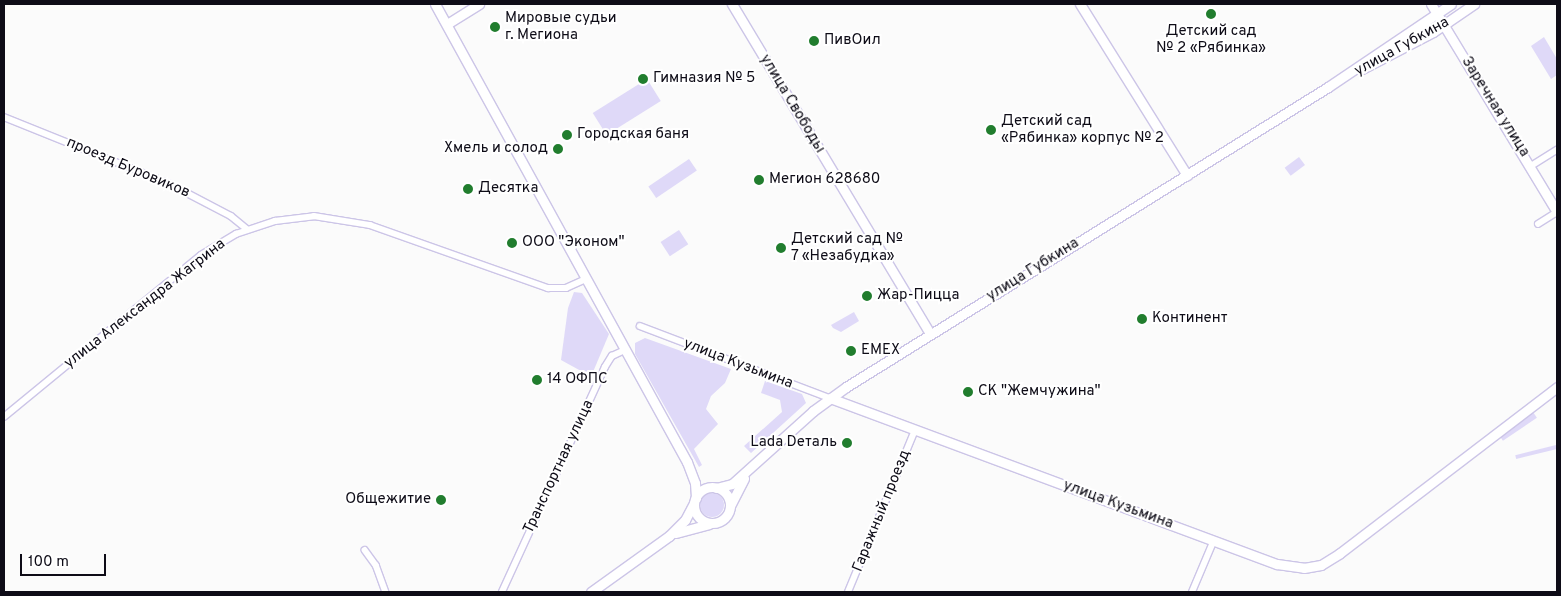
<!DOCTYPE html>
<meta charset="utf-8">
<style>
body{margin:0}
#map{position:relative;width:1561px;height:596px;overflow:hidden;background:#fbfbfb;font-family:Overpass,sans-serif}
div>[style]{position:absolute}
.green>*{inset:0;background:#dfd9f8;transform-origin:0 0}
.round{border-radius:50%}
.roads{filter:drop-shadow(1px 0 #ccc5e7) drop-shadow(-1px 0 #ccc5e7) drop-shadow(0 1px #ccc5e7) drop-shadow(0 -1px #ccc5e7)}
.street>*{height:5.5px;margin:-2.75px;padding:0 2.75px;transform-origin:2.75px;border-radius:2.75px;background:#fff}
.secondary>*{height:9px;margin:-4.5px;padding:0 4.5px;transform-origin:4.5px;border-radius:4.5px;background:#fff}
.secondary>.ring{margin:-4.5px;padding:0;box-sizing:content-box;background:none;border:9px solid #fff;border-radius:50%}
.dots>*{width:14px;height:14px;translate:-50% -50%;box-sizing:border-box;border:2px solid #fff;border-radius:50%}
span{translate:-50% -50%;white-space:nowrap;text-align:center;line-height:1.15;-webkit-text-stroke:4px #fff;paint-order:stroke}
.poi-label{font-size:15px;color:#0e0c17}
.left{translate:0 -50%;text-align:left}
.right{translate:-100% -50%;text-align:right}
.street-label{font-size:15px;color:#0e0c17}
.frame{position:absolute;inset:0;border:5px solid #0e0c17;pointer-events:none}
.scale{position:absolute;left:20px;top:554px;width:86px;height:22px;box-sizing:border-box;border:2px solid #0e0c17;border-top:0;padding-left:6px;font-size:15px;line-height:18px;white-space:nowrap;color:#0e0c17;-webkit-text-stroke:4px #fff;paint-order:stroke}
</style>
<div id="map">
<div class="green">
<div style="clip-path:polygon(1544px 37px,1557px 59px,1557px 75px,1551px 79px,1531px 46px)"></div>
<div style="left:647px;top:79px;width:26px;height:64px;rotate:58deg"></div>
<div style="left:1299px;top:157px;width:10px;height:18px;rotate:53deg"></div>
<div style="left:689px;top:159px;width:14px;height:49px;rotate:56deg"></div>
<div style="left:679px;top:230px;width:17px;height:22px;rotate:57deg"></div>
<div style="clip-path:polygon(574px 292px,582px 293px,609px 334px,593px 372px,581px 371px,561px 360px,568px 308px)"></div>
<div style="clip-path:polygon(854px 312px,859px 321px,841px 332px,833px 328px,831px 325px)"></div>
<div style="clip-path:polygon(645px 338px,731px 369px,725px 383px,711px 396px,706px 409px,718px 424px,694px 449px,702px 465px,699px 467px,635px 354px,635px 343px)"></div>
<div style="clip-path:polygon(765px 381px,802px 394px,806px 403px,751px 453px,744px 446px,782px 412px,780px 400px,761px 393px)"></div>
<div style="left:1533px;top:412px;width:7px;height:41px;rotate:56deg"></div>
<div style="left:1556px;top:445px;width:4px;height:42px;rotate:76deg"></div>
<div class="round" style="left:700px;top:493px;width:24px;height:24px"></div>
</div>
<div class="roads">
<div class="street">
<div style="left:4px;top:117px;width:177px;rotate:21.9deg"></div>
<div style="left:168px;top:183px;width:71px;rotate:27.6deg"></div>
<div style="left:231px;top:216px;width:21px;rotate:39deg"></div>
<div style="left:1531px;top:166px;width:31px;rotate:-32deg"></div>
<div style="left:1538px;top:224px;width:22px;rotate:-32deg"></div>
<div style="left:640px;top:326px;width:203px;rotate:20.8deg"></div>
<div style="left:4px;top:417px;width:255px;rotate:-39.4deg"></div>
<div style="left:201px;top:255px;width:41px;rotate:-31deg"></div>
<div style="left:236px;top:234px;width:41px;rotate:-18.4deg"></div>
<div style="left:275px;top:221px;width:39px;rotate:-7deg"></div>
<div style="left:314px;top:216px;width:57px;rotate:9.1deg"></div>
<div style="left:370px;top:225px;width:189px;rotate:19.5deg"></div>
<div style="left:548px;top:288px;width:18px"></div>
<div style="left:566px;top:288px;width:22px;rotate:-24deg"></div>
<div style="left:365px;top:550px;width:19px;rotate:54deg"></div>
<div style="left:376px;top:565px;width:29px;rotate:70deg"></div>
<div style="left:502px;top:592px;width:247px;rotate:-65.4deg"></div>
<div style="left:605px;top:367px;width:13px;rotate:-58deg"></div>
<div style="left:612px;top:356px;width:14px;rotate:-25deg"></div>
<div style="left:848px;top:592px;width:175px;rotate:-67.5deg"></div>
<div style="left:1192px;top:592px;width:56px;rotate:-67.1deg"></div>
</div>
<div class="secondary">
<div style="left:435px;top:4px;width:523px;rotate:61.18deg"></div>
<div style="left:687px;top:462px;width:22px;rotate:69deg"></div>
<div style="left:695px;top:483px;width:15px;rotate:86deg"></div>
<div style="left:732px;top:4px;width:384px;rotate:59deg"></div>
<div style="left:1080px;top:4px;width:202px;rotate:58deg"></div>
<div style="left:1431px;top:4px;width:243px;rotate:58.8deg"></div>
<div style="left:447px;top:24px;width:38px;rotate:-32deg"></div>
<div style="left:1362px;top:69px;width:80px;rotate:-27.5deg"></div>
<div style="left:1433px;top:32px;width:50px;rotate:-34.3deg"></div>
<div style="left:830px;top:398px;width:477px;rotate:20.4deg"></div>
<div style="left:1277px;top:564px;width:27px;rotate:8deg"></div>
<div style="left:1304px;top:568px;width:17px;rotate:-10deg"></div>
<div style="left:1321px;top:565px;width:22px;rotate:-32deg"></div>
<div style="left:1340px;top:553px;width:273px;rotate:-37.4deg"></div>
<div class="ring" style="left:694px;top:487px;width:27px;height:27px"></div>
<div style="left:716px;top:488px;width:16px;rotate:-14deg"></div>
<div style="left:732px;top:484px;width:109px;rotate:-42deg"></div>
<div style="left:813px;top:411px;width:41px;rotate:-36deg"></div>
<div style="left:846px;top:387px;width:568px;rotate:-31.9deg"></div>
<div style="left:1328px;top:87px;width:148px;rotate:-34deg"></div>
<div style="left:730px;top:506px;width:31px;rotate:-63deg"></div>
<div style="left:676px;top:533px;width:34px;rotate:-15deg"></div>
<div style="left:591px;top:592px;width:96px;rotate:-35.7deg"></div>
<div style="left:669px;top:536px;width:23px;rotate:-45deg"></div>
<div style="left:685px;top:520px;width:19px;rotate:-62deg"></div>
</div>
</div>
<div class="dots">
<div style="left:1211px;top:14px;background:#217d2e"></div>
<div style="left:495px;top:27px;background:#217d2e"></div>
<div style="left:814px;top:41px;background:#217d2e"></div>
<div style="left:643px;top:79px;background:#217d2e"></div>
<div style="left:991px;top:130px;background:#217d2e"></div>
<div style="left:567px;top:135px;background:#217d2e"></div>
<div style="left:558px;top:149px;background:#217d2e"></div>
<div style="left:759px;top:180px;background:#217d2e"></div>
<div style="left:468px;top:189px;background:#217d2e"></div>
<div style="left:512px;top:243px;background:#217d2e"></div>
<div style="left:781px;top:248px;background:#217d2e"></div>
<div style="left:867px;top:296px;background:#217d2e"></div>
<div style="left:1142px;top:319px;background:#217d2e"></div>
<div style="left:851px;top:351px;background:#217d2e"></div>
<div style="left:537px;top:380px;background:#217d2e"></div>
<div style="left:968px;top:392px;background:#217d2e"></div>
<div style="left:847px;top:443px;background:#217d2e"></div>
<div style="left:441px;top:500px;background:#217d2e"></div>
</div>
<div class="poi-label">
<span class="left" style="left:505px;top:27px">Мировые судьи<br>г. Мегиона</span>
<span style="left:1211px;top:40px">Детский сад<br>№ 2 «Рябинка»</span>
<span class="left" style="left:824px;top:41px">ПивОил</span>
<span class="left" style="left:653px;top:79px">Гимназия № 5</span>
<span class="left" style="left:1001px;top:130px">Детский сад<br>«Рябинка» корпус № 2</span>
<span class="left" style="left:577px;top:135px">Городская баня</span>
<span class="right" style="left:548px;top:149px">Хмель и солод</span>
<span class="left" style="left:769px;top:180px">Мегион 628680</span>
<span class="left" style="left:478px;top:189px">Десятка</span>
<span class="left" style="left:791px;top:248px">Детский сад №<br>7 «Незабудка»</span>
<span class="left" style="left:522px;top:243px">ООО "Эконом"</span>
<span class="left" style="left:877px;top:296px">Жар-Пицца</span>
<span class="left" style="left:1152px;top:319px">Континент</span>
<span class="left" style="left:861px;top:351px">EMEX</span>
<span class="left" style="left:547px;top:380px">14 ОФПС</span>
<span class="left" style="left:978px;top:392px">СК "Жемчужина"</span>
<span class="right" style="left:837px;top:443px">Lada Dеталь</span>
<span class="right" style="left:431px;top:500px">Общежитие</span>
</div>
<div class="street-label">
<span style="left:1402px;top:47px;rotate:-29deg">улица Губкина</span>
<span style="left:792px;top:104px;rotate:59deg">улица Свободы</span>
<span style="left:1495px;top:107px;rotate:58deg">Заречная улица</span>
<span style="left:128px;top:168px;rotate:23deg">проезд Буровиков</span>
<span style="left:1033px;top:270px;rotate:-32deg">улица Губкина</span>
<span style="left:145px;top:304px;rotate:-38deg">улица Александра Жагрина</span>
<span style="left:738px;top:364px;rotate:21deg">улица Кузьмина</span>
<span style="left:559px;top:467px;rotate:-65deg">Транспортная улица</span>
<span style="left:1118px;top:505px;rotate:20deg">улица Кузьмина</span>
<span style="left:882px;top:511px;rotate:-68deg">Гаражный проезд</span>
</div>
<div class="frame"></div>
<div class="scale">100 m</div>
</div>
